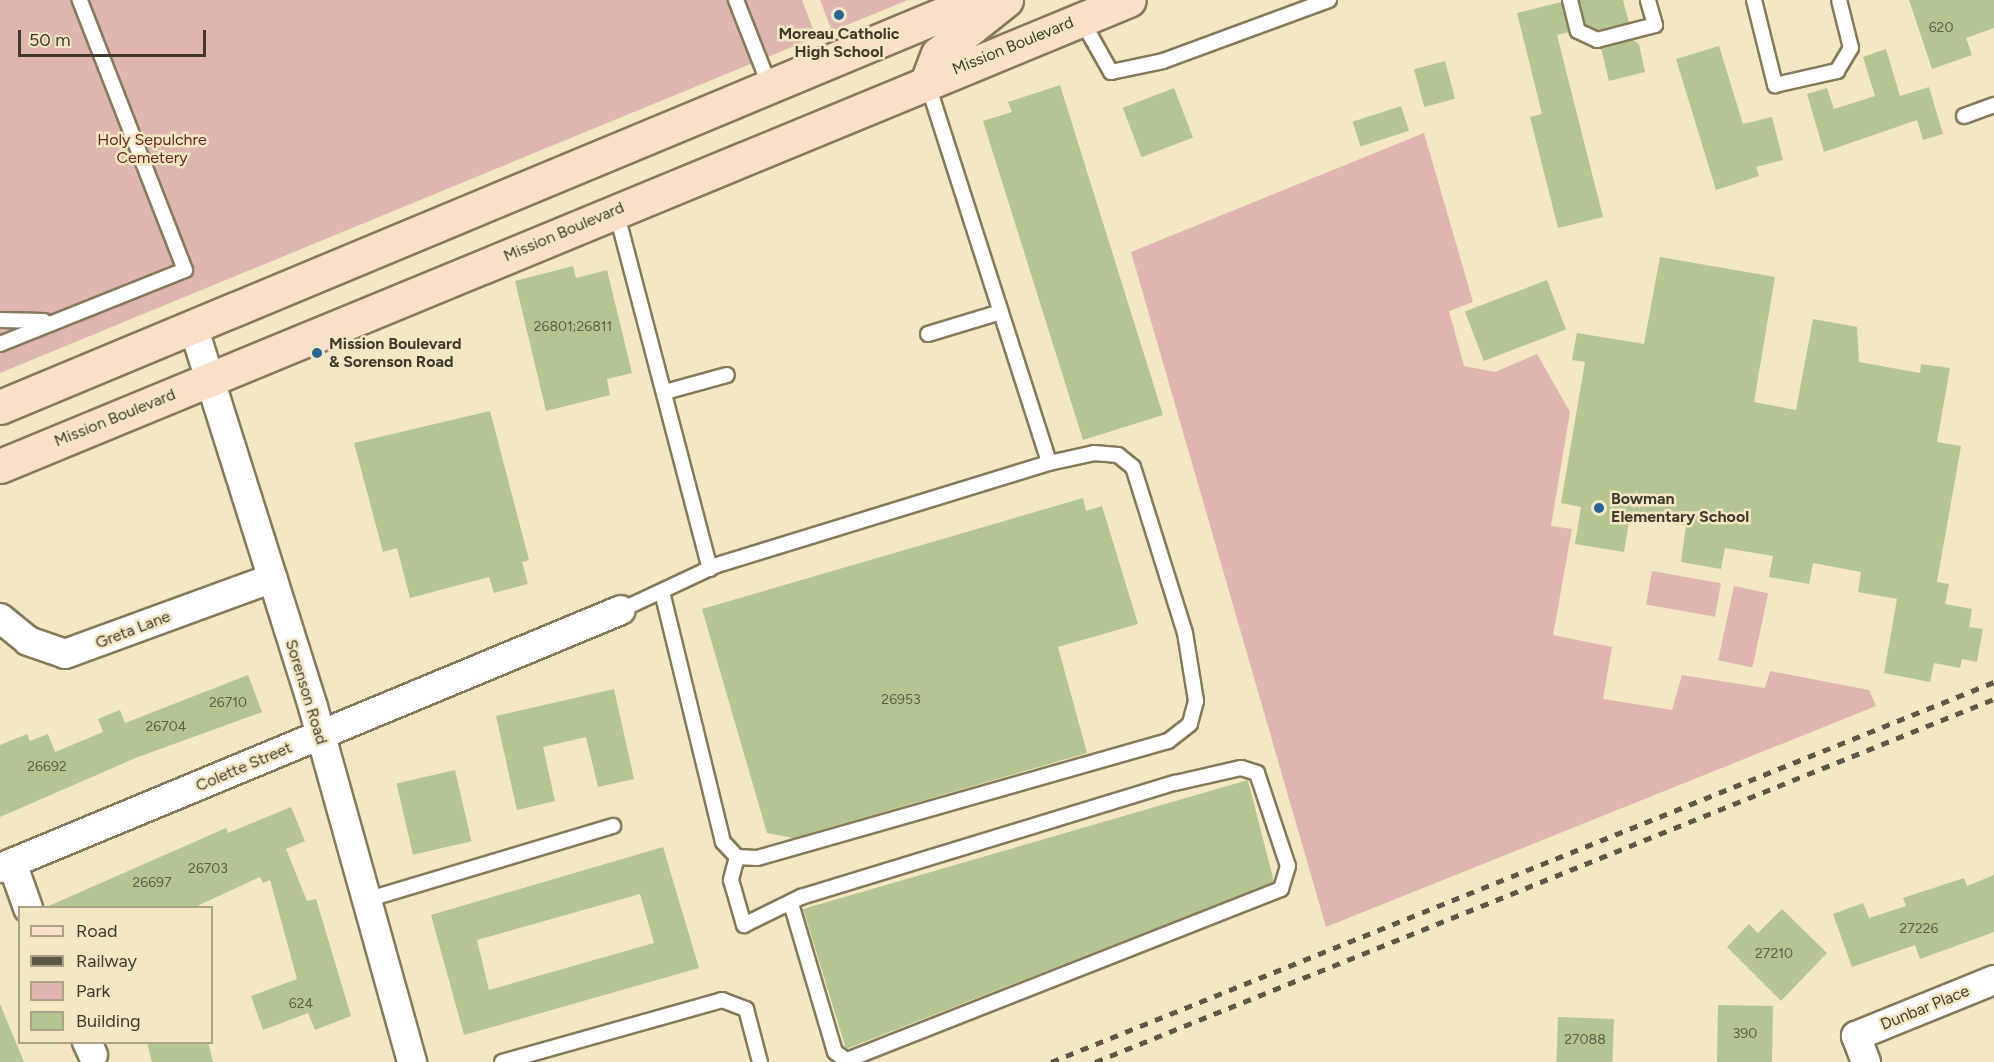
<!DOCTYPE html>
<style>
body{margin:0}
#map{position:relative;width:1994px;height:1062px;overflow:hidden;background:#f3e7c4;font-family:Figtree,sans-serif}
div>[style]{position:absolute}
.green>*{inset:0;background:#deb6af;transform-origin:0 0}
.building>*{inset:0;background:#b5c591;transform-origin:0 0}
.roads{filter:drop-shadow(2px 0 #847959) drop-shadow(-2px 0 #847959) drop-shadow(0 2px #847959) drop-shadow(0 -2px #847959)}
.service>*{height:14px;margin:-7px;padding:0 7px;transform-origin:7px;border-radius:7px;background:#fff}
.minor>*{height:28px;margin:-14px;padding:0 14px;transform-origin:14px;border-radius:14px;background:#fff}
.primary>*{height:33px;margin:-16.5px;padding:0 16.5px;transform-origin:16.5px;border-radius:16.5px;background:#fadfc9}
.rail>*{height:4.5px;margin-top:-2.25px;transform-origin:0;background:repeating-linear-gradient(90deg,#5d5746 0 8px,transparent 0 16px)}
.dots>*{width:16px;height:16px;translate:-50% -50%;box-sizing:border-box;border:3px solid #f3e7c4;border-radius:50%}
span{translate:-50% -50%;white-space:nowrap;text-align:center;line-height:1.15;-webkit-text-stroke:5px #f3e7c4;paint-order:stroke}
.number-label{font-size:14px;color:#5c5d45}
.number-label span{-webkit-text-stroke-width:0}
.poi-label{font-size:16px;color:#3f3a2c;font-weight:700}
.left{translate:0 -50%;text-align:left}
.street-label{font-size:16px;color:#3f3a2c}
.park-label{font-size:16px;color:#6b241d}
.legend{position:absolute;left:18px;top:906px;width:195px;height:138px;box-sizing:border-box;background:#f3e7c4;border:2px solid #aba287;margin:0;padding:8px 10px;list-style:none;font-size:18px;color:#3f3a2c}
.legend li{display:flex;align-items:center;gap:12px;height:30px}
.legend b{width:30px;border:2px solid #aba287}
.scale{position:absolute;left:18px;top:30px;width:188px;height:27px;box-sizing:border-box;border:3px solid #3f3a2c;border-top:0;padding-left:8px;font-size:18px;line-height:21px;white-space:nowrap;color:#3f3a2c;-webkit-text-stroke:4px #f3e7c4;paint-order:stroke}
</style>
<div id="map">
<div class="green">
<div style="clip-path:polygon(0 0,802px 0,816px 37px,0 373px)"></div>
<div style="clip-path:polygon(820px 0,908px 0,832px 31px)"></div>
<div style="clip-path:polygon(1424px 133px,1473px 302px,1449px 311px,1464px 366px,1495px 372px,1537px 354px,1570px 412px,1551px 526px,1572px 529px,1553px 635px,1612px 647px,1603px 699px,1672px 710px,1682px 675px,1765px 688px,1770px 671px,1869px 690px,1876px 706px,1326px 927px,1131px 252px)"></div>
<div style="left:1652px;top:571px;width:70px;height:34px;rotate:10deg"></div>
<div style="left:1734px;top:586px;width:35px;height:76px;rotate:12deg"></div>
</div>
<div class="building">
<div style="clip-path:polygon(1579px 0,1623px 0,1629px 23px,1597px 30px,1586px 25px)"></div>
<div style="clip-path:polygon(1909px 0,1994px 0,1994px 28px,1966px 38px,1972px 55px,1932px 69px)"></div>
<div style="clip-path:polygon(1561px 2px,1569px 32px,1557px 35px,1603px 217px,1558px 228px,1530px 117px,1542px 114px,1517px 13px)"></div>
<div style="clip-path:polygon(1633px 40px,1639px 44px,1645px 72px,1609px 81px,1601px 48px)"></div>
<div style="clip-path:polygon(1719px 46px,1743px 124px,1772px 117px,1783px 160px,1756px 167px,1759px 176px,1716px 190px,1676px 59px)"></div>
<div style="clip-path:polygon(1886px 49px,1900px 96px,1929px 87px,1943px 134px,1923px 140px,1917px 120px,1824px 152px,1807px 94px,1827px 88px,1834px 109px,1875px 96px,1863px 57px)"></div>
<div style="left:1445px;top:61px;width:39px;height:32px;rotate:75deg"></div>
<div style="clip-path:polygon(1060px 85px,1163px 415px,1083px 440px,983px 121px,1012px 112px,1008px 102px)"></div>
<div style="left:1174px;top:88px;width:53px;height:55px;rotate:69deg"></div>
<div style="left:1401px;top:106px;width:26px;height:51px;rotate:72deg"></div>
<div style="clip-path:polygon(1660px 257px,1775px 277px,1754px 402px,1796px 410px,1813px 319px,1857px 327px,1859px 362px,1920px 373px,1921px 364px,1950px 368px,1937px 442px,1961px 446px,1937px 582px,1949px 584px,1945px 604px,1972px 609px,1969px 627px,1983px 629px,1977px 662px,1962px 659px,1960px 668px,1934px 663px,1930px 682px,1884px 673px,1897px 599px,1858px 592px,1861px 572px,1813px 563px,1809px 584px,1769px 577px,1773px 556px,1725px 548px,1721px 569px,1681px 562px,1686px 526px,1630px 516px,1624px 552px,1575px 544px,1581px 507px,1561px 503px,1585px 362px,1572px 360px,1577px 333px,1644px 344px)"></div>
<div style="clip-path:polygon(573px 266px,576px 278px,607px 270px,632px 373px,607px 379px,610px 395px,546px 411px,515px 281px)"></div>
<div style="left:1547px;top:280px;width:53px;height:88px;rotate:69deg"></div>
<div style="clip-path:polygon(490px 411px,529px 560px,522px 562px,528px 584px,494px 593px,489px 577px,410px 598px,397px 548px,383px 552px,354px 443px)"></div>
<div style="clip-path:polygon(1083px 498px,1086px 511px,1102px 506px,1138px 624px,1058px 647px,1087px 753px,793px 838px,767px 833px,702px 609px)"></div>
<div style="clip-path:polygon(248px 675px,262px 712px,138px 757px,0 817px,0 745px,27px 734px,30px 741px,48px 734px,55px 752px,103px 732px,98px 719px,120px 710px,125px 723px)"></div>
<div style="clip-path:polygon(614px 689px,634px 779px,598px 787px,586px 737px,543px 747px,555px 801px,517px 810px,496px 716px)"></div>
<div style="left:455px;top:770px;width:73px;height:60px;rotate:77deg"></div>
<div style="clip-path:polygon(1248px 780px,1274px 882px,846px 1049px,803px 909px)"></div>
<div style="clip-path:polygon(291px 807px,305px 841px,286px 849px,307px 901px,316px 899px,351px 1016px,315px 1030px,308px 1013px,263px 1030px,251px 996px,297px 979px,270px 880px,263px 883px,260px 877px,193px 908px,44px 908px,226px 828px,228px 833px)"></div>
<div style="clip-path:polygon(evenodd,663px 847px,699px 968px,464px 1035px,431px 915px,663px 847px,640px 894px,654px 943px,489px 990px,477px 940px,640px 894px)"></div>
<div style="clip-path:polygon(1994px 875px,1994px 932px,1920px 959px,1915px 945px,1852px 967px,1833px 914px,1863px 903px,1869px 918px,1906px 906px,1903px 898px,1964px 878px,1967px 886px)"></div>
<div style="clip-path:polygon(1782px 909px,1827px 953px,1781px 1001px,1727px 947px,1749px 924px,1758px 933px)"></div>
<div style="clip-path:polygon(0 1004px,24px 1062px,0 1062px)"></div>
<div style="left:1718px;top:1005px;width:55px;height:57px;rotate:1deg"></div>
<div style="left:1558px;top:1017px;width:56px;height:45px;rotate:2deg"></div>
<div style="clip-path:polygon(147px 1042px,208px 1042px,213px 1062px,152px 1062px)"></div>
</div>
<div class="roads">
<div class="service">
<div style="left:736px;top:0;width:90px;rotate:68.6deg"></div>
<div style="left:1570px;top:0;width:32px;rotate:76deg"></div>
<div style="left:1578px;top:31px;width:21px;rotate:25deg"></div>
<div style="left:1597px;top:40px;width:60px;rotate:-14.5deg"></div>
<div style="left:1655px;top:25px;width:26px;rotate:-106deg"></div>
<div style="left:1754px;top:0;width:88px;rotate:76.1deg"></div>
<div style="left:1775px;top:85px;width:64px;rotate:-12.7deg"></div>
<div style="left:1837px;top:71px;width:27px;rotate:-59deg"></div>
<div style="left:1851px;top:48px;width:49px;rotate:-104deg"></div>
<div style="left:1081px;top:19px;width:61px;rotate:60.5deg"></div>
<div style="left:1111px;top:72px;width:53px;rotate:-11.9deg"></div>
<div style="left:1163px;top:61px;width:177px;rotate:-20.2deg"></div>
<div style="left:927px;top:82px;width:400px;rotate:72.2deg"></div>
<div style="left:1964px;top:116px;width:32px;rotate:-20deg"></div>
<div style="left:616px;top:211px;width:370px;rotate:75.3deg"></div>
<div style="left:0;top:320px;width:44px;rotate:1.3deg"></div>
<div style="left:928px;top:334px;width:76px;rotate:-16.8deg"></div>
<div style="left:0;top:344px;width:199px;rotate:-21.8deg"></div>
<div style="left:185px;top:270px;width:290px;rotate:-111.3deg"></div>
<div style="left:665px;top:392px;width:64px;rotate:-15.3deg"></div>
<div style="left:621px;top:610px;width:106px;rotate:-25.1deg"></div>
<div style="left:717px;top:565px;width:347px;rotate:-17.1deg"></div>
<div style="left:1049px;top:463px;width:46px;rotate:-12.5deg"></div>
<div style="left:1094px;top:453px;width:24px;rotate:5deg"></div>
<div style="left:1118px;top:455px;width:19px;rotate:39deg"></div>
<div style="left:1133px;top:467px;width:174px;rotate:72.6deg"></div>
<div style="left:1185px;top:633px;width:69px;rotate:80.8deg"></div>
<div style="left:1196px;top:701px;width:24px;rotate:105deg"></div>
<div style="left:1190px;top:724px;width:28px;rotate:142deg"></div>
<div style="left:1168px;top:741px;width:427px;rotate:164.1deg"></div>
<div style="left:757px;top:858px;width:20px;rotate:-177deg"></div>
<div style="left:737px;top:857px;width:21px;rotate:-133deg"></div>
<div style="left:723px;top:842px;width:257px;rotate:-103.7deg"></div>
<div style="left:737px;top:857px;width:24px;rotate:105deg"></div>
<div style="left:731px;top:880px;width:47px;rotate:73.9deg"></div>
<div style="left:744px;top:925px;width:64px;rotate:-26.2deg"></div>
<div style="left:801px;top:897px;width:391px;rotate:-17deg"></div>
<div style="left:1175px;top:783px;width:68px;rotate:-12.8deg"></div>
<div style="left:1241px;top:768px;width:17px;rotate:17deg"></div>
<div style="left:1257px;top:773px;width:98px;rotate:71.6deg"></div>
<div style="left:1288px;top:866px;width:24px;rotate:107deg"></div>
<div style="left:1281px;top:889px;width:467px;rotate:158.5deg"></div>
<div style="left:846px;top:1060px;width:14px;rotate:-144deg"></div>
<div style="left:835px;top:1052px;width:155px;rotate:-106.5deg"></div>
<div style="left:366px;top:900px;width:258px;rotate:-16.7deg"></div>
<div style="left:502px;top:1062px;width:229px;rotate:-15.7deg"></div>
<div style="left:722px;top:1000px;width:26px;rotate:21deg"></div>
<div style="left:746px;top:1009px;width:55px;rotate:75.2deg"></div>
</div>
<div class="minor">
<div style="left:193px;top:326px;width:399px;rotate:72.5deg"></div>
<div style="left:313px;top:707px;width:369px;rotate:74.4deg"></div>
<div style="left:0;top:618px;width:36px;rotate:39deg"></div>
<div style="left:28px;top:641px;width:39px;rotate:19deg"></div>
<div style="left:65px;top:654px;width:221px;rotate:-20.1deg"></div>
<div style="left:12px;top:863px;width:48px;rotate:70.4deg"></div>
<div style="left:0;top:868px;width:672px;rotate:-22.56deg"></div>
<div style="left:87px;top:1042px;width:14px;rotate:65deg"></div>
<div style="left:1866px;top:1062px;width:28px;rotate:-111deg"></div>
<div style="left:1856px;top:1036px;width:149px;rotate:-22.1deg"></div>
</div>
<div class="primary">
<div style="left:927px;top:82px;width:30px;rotate:-69deg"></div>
<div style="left:938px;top:54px;width:87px;rotate:-38.5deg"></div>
<div style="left:0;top:407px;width:1058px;rotate:-22.62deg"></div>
<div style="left:0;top:466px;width:1221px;rotate:-22.43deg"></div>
</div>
</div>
<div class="rail">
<div style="left:1051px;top:1062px;width:1017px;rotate:-21.95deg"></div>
<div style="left:1095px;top:1062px;width:970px;rotate:-21.99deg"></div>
</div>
<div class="dots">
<div style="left:839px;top:15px;background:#21669b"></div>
<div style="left:317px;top:353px;background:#21669b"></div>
<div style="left:1599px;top:508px;background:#21669b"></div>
</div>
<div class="number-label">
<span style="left:1941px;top:28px">620</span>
<span style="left:573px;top:327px">26801;26811</span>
<span style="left:901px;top:700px">26953</span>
<span style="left:228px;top:703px">26710</span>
<span style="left:166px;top:727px">26704</span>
<span style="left:47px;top:767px">26692</span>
<span style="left:208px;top:869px">26703</span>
<span style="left:152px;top:883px">26697</span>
<span style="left:1919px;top:929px">27226</span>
<span style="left:1774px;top:954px">27210</span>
<span style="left:301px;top:1004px">624</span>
<span style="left:1745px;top:1034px">390</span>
<span style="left:1585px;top:1040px">27088</span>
</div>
<div class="poi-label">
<span style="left:839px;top:43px">Moreau Catholic<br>High School</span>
<span class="left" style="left:329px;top:353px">Mission Boulevard<br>&amp; Sorenson Road</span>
<span class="left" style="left:1611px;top:508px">Bowman<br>Elementary School</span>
</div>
<div class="street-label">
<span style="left:1013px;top:46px;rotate:-22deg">Mission Boulevard</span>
<span style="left:564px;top:232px;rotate:-23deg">Mission Boulevard</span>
<span style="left:115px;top:418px;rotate:-22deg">Mission Boulevard</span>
<span style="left:133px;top:630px;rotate:-21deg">Greta Lane</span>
<span style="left:306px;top:692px;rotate:73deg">Sorenson Road</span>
<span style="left:244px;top:767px;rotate:-23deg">Colette Street</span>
<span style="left:1925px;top:1008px;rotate:-22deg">Dunbar Place</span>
</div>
<div class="park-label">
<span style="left:152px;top:149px">Holy Sepulchre<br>Cemetery</span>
</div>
<ul class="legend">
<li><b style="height:8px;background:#fadfc9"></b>Road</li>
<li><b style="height:8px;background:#5d5746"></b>Railway</li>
<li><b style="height:16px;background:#deb6af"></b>Park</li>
<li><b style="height:16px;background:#b5c591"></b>Building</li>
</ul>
<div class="scale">50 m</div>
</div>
